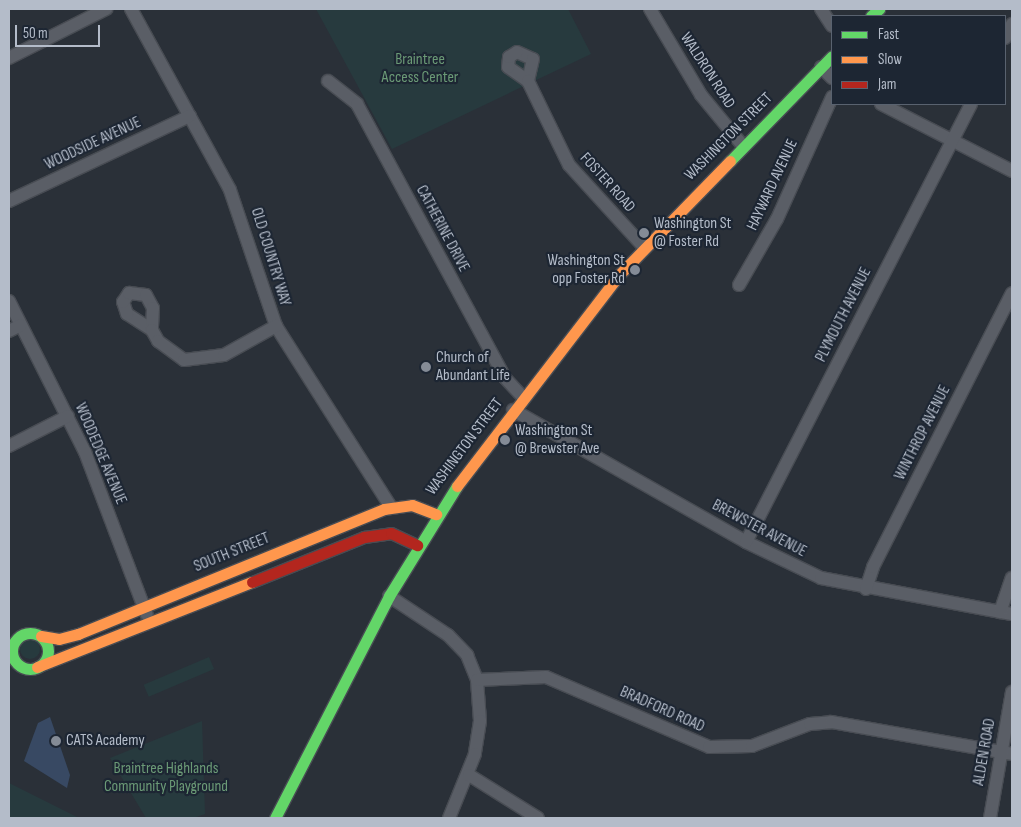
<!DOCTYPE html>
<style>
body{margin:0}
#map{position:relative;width:1021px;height:827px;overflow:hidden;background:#2a3038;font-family:"Sofia Sans Condensed",sans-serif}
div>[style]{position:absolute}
.green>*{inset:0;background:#273a3e;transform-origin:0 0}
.round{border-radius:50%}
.water>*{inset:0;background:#384963}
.roads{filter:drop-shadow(1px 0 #484c53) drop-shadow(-1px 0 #484c53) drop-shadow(0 1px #484c53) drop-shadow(0 -1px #484c53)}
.street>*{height:12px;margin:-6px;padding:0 6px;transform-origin:6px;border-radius:6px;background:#5a5e66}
.fast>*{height:11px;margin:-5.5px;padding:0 5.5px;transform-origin:5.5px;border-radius:5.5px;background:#63d668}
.fast>.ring{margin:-5.5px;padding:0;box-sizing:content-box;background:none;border:11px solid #63d668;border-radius:50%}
.slow>*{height:11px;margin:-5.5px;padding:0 5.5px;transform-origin:5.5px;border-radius:5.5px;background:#ff974d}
.jam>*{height:11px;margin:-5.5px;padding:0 5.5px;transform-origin:5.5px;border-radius:5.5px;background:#b3261e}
.dots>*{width:14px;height:14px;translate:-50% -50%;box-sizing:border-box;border:2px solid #1d2633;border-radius:50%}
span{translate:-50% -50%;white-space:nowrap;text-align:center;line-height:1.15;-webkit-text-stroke:4.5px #1d2633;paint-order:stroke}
.park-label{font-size:16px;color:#6b9a76}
.street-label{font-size:16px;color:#b4bcc9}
.poi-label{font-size:16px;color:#b4bcc9}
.left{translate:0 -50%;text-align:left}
.right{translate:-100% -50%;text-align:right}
.frame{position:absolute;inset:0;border:10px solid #b4bcc9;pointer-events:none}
.legend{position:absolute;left:831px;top:15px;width:175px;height:90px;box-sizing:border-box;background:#1d2633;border:1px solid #59626f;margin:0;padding:6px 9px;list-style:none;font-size:15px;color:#b4bcc9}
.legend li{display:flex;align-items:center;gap:10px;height:25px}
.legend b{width:25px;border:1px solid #59626f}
.scale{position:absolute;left:15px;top:25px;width:85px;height:22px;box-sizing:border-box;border:2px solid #b4bcc9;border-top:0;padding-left:6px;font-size:15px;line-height:18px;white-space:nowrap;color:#b4bcc9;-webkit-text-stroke:4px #1d2633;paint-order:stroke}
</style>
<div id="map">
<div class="green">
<div style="clip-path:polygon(316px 9px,568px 9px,591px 54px,392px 149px)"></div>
<div class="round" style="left:20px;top:639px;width:20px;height:20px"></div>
<div style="left:209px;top:657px;width:13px;height:71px;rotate:67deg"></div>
<div style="clip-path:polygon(202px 721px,205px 814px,193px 818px,146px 818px,110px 758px)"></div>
<div style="clip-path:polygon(9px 783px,79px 818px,9px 818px)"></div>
</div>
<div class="water">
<div style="clip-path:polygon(50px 717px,70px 775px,67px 788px,24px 761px,38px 723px)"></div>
</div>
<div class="roads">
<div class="street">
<div style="left:131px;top:9px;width:206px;rotate:61.3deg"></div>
<div style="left:230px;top:190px;width:144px;rotate:71.3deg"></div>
<div style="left:276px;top:326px;width:214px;rotate:57.6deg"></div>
<div style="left:650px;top:9px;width:100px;rotate:59.3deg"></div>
<div style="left:701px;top:95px;width:66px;rotate:50.5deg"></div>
<div style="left:821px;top:9px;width:20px;rotate:57deg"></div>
<div style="left:1005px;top:38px;width:16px;rotate:-63deg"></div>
<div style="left:517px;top:52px;width:17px;rotate:24deg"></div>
<div style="left:533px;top:59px;width:23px;rotate:103deg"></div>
<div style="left:528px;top:81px;width:24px;rotate:-145deg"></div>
<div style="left:508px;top:67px;width:10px;rotate:-84deg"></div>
<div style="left:509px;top:57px;width:9px;rotate:-32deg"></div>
<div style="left:9px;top:58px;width:109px;rotate:-26.8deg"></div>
<div style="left:821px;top:67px;width:16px;rotate:45deg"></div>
<div style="left:328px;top:81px;width:37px;rotate:38deg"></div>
<div style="left:357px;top:104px;width:311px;rotate:61.6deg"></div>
<div style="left:505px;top:378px;width:26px;rotate:47deg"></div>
<div style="left:528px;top:81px;width:93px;rotate:64deg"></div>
<div style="left:569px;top:165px;width:111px;rotate:47.6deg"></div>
<div style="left:881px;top:104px;width:147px;rotate:27.1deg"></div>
<div style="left:9px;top:201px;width:200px;rotate:-25.2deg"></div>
<div style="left:739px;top:285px;width:76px;rotate:-60.1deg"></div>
<div style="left:777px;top:219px;width:134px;rotate:-65.7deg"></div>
<div style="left:9px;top:301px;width:169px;rotate:63.3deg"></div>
<div style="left:85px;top:452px;width:174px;rotate:69.2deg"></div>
<div style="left:152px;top:330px;width:30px;rotate:-147deg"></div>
<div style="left:127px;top:314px;width:13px;rotate:-108deg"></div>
<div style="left:123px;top:302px;width:11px;rotate:-56deg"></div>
<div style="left:129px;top:293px;width:17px;rotate:7deg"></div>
<div style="left:146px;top:295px;width:15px;rotate:62deg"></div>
<div style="left:153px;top:308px;width:22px;rotate:93deg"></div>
<div style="left:152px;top:330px;width:13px;rotate:61deg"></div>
<div style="left:158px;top:341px;width:32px;rotate:36deg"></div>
<div style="left:184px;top:360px;width:40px;rotate:-7.1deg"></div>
<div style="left:224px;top:355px;width:60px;rotate:-29.1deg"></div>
<div style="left:9px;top:331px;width:13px;rotate:-27deg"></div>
<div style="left:513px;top:410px;width:268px;rotate:29.5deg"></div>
<div style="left:746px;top:542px;width:83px;rotate:25.6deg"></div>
<div style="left:821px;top:578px;width:194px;rotate:10.7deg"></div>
<div style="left:9px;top:446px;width:66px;rotate:-27deg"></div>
<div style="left:746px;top:542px;width:492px;rotate:-62.8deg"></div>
<div style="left:866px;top:589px;width:23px;rotate:-72deg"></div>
<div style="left:873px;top:567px;width:307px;rotate:-63.1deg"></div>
<div style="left:389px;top:596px;width:71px;rotate:33.5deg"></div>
<div style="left:448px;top:635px;width:28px;rotate:46deg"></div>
<div style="left:467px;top:655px;width:27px;rotate:68deg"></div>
<div style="left:477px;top:680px;width:41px;rotate:85.8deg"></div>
<div style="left:480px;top:721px;width:33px;rotate:99deg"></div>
<div style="left:475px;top:754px;width:69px;rotate:112.1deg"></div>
<div style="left:1000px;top:612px;width:36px;rotate:-71deg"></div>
<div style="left:477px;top:680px;width:69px;rotate:-2.5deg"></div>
<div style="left:546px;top:677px;width:177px;rotate:23.2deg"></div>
<div style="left:709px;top:747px;width:43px;rotate:-1.3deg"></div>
<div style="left:752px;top:746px;width:62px;rotate:-20.8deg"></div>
<div style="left:810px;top:724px;width:21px;rotate:-5deg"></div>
<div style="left:831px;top:722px;width:184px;rotate:10deg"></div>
<div style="left:469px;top:775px;width:81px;rotate:31.9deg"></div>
<div style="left:990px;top:818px;width:128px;rotate:-80.1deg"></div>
</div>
<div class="fast">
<div style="left:871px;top:16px;width:11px;rotate:-41deg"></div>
<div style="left:730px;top:161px;width:146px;rotate:-45.8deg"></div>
<div class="ring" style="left:12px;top:633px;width:25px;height:25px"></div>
<div style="left:275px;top:818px;width:250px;rotate:-62.8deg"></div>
<div style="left:389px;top:596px;width:129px;rotate:-58.3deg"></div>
</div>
<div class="slow">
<div style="left:457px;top:486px;width:266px;rotate:-52.5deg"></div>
<div style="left:619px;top:275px;width:159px;rotate:-45.8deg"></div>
<div style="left:41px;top:636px;width:18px;rotate:9deg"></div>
<div style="left:59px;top:639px;width:20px;rotate:-15deg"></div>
<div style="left:78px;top:634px;width:331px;rotate:-22.2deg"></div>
<div style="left:384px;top:509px;width:28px;rotate:-8deg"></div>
<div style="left:412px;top:505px;width:26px;rotate:21deg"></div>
<div style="left:37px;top:667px;width:231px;rotate:-21.6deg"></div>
</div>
<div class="jam">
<div style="left:252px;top:582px;width:121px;rotate:-21.9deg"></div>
<div style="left:364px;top:537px;width:27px;rotate:-8deg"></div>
<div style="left:391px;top:533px;width:29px;rotate:25deg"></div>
</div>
</div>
<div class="dots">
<div style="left:644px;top:233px;background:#848b96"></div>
<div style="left:635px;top:270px;background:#848b96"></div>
<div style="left:426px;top:367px;background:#848b96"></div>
<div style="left:505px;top:440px;background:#848b96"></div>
<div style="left:56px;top:741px;background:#848b96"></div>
</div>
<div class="park-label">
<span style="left:420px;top:69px">Braintree<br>Access Center</span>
<span style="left:166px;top:778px">Braintree Highlands<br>Community Playground</span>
</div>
<div class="street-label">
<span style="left:707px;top:71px;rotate:57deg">WALDRON ROAD</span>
<span style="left:729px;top:137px;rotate:-45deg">WASHINGTON STREET</span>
<span style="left:93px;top:144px;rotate:-25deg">WOODSIDE AVENUE</span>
<span style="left:607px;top:183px;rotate:48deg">FOSTER ROAD</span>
<span style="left:773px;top:185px;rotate:-65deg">HAYWARD AVENUE</span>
<span style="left:442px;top:229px;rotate:62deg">CATHERINE DRIVE</span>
<span style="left:270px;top:257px;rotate:73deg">OLD COUNTRY WAY</span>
<span style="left:844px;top:315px;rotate:-63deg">PLYMOUTH AVENUE</span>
<span style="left:923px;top:433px;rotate:-63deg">WINTHROP AVENUE</span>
<span style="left:465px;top:447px;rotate:-53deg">WASHINGTON STREET</span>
<span style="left:100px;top:454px;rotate:67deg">WOODEDGE AVENUE</span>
<span style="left:759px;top:529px;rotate:28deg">BREWSTER AVENUE</span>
<span style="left:232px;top:553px;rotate:-22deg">SOUTH STREET</span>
<span style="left:662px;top:710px;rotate:24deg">BRADFORD ROAD</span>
<span style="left:985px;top:752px;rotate:-80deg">ALDEN ROAD</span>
</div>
<div class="poi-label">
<span class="left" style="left:654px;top:233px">Washington St<br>@ Foster Rd</span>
<span class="right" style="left:625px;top:270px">Washington St<br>opp Foster Rd</span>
<span class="left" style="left:436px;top:367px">Church of<br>Abundant Life</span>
<span class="left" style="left:515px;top:440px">Washington St<br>@ Brewster Ave</span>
<span class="left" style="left:66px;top:741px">CATS Academy</span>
</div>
<div class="frame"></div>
<ul class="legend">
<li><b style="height:6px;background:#63d668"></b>Fast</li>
<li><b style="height:6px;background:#ff974d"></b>Slow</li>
<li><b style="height:6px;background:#b3261e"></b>Jam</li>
</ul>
<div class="scale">50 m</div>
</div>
